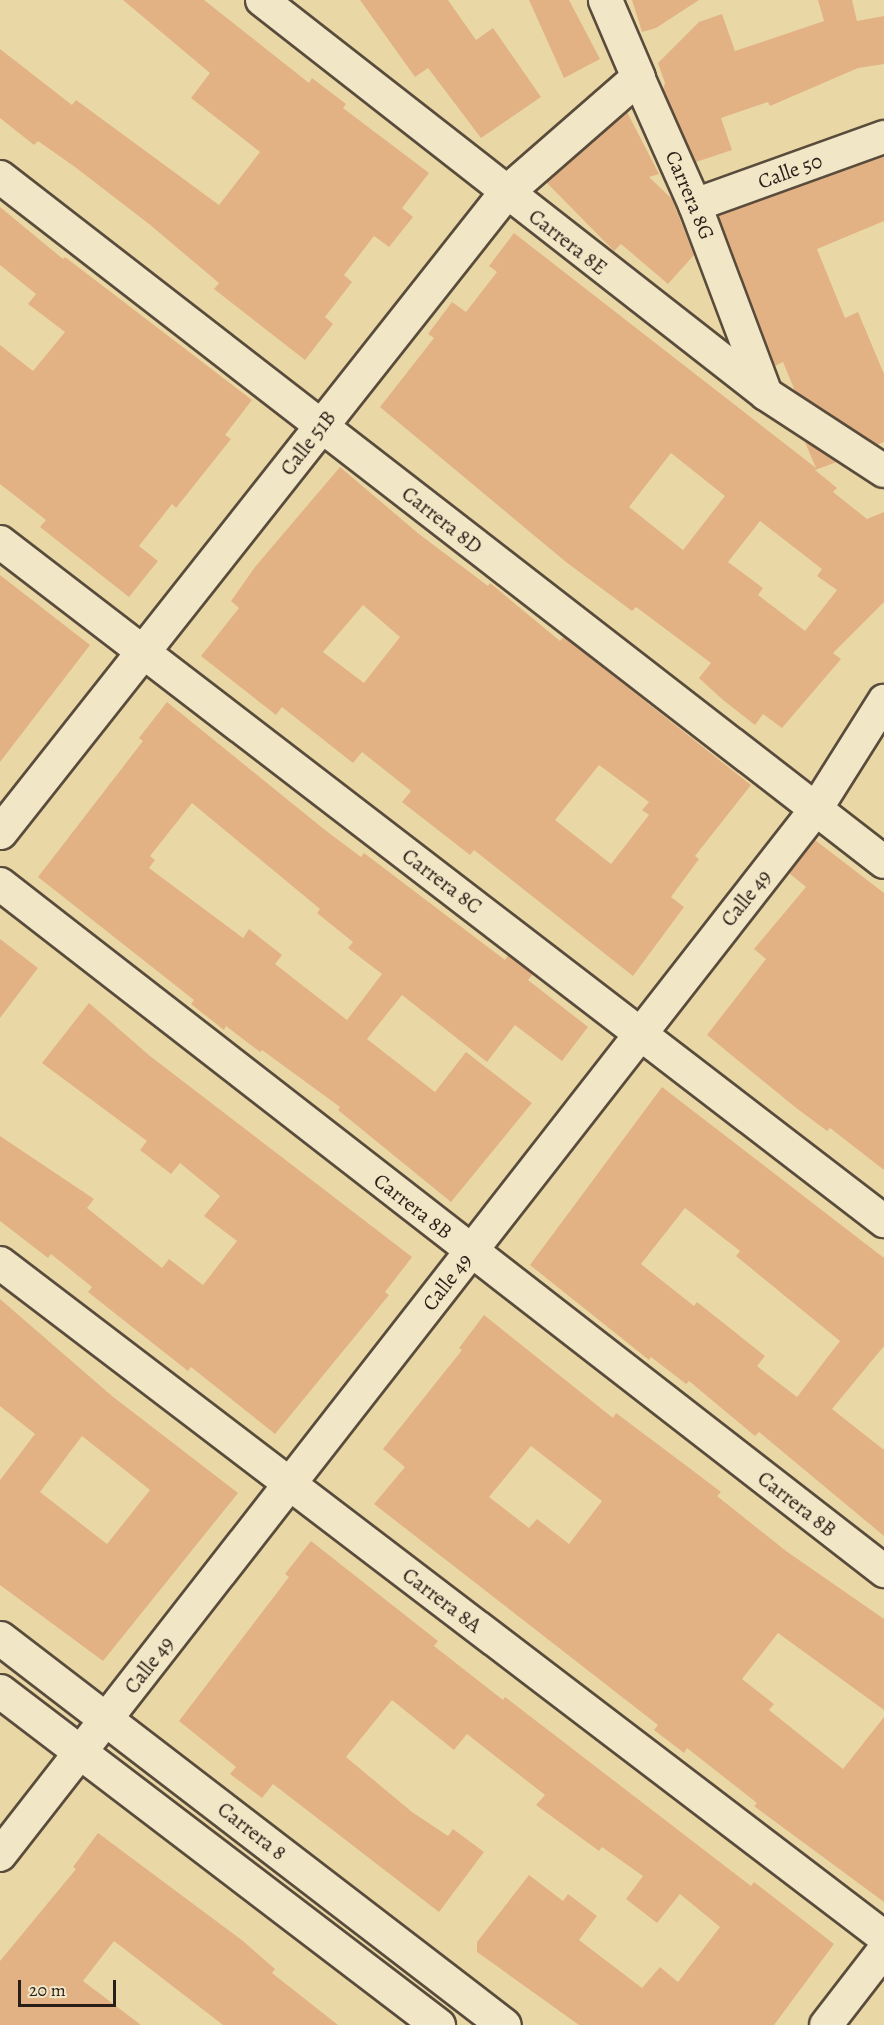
<!DOCTYPE html>
<style>
body{margin:0}
#map{position:relative;width:884px;height:2025px;overflow:hidden;background:#e9d8a6;font-family:Alegreya,serif}
div>[style]{position:absolute}
.building>*{inset:0;background:#e3b284}
.roads{filter:drop-shadow(2px 0 #5a4c3c) drop-shadow(-2px 0 #5a4c3c) drop-shadow(0 2px #5a4c3c) drop-shadow(0 -2px #5a4c3c)}
.minor>*{height:32px;margin:-16px;padding:0 16px;transform-origin:16px;border-radius:16px;background:#f1e6c5}
.tertiary>*{height:33px;margin:-16.5px;padding:0 16.5px;transform-origin:16.5px;border-radius:16.5px;background:#f1e6c5}
span{translate:-50% -50%;white-space:nowrap;text-align:center;line-height:1.15;-webkit-text-stroke:4.5px #f1e6c5;paint-order:stroke}
.street-label{font-size:21px;color:#2a1e18}
.scale{position:absolute;left:18px;top:1980px;width:98px;height:27px;box-sizing:border-box;border:3px solid #2a1e18;border-top:0;padding-left:8px;font-size:18px;line-height:21px;white-space:nowrap;color:#2a1e18;-webkit-text-stroke:4px #f1e6c5;paint-order:stroke}
</style>
<div id="map">
<div class="building">
<div style="clip-path:polygon(123px 0,204px 0,309px 83px,312px 78px,346px 104px,343px 108px,429px 173px,402px 208px,413px 217px,389px 247px,374px 236px,344px 275px,352px 282px,325px 317px,333px 324px,305px 360px,214px 289px,219px 283px,149px 224px,75px 167px,38px 141px,34px 145px,0 118px,0 49px,72px 105px,76px 100px,219px 205px,260px 152px,191px 98px,210px 73px)"></div>
<div style="clip-path:polygon(360px 0,448px 0,476px 40px,493px 28px,541px 97px,481px 138px,428px 68px,415px 77px)"></div>
<div style="clip-path:polygon(529px 0,569px 0,600px 59px,564px 78px)"></div>
<div style="clip-path:polygon(632px 0,699px 0,656px 28px,642px 32px)"></div>
<div style="clip-path:polygon(818px 0,852px 0,857px 21px,884px 16px,884px 64px,858px 68px,770px 106px,768px 102px,721px 118px,732px 150px,696px 162px,663px 90px,665px 83px,658px 63px,699px 22px,722px 14px,735px 51px,824px 21px)"></div>
<div style="clip-path:polygon(627px 112px,659px 174px,649px 177px,672px 199px,694px 255px,668px 284px,621px 244px,614px 251px,546px 182px)"></div>
<div style="clip-path:polygon(884px 156px,884px 221px,817px 249px,845px 318px,858px 312px,884px 374px,884px 442px,877px 445px,795px 391px,783px 362px,775px 366px,718px 216px)"></div>
<div style="clip-path:polygon(0 207px,63px 259px,65px 257px,252px 400px,225px 435px,231px 439px,176px 508px,172px 504px,139px 546px,158px 561px,129px 597px,40px 527px,46px 520px,0 484px,0 345px,33px 371px,65px 332px,28px 304px,36px 294px,0 265px)"></div>
<div style="clip-path:polygon(evenodd,514px 233px,816px 468px,804px 440px,837px 462px,815px 470px,837px 488px,833px 492px,867px 519px,884px 512px,884px 602px,833px 653px,841px 659px,782px 728px,763px 714px,755px 725px,723px 700px,699px 678px,711px 663px,636px 607px,632px 611px,566px 562px,380px 407px,434px 338px,428px 334px,452px 302px,466px 312px,497px 272px,489px 266px,514px 233px,671px 453px,725px 496px,683px 550px,629px 507px,671px 453px,514px 233px,760px 521px,822px 569px,817px 576px,837px 590px,805px 631px,758px 595px,763px 588px,728px 562px,760px 521px)"></div>
<div style="clip-path:polygon(evenodd,340px 467px,419px 534px,488px 586px,490px 583px,560px 641px,564px 637px,751px 785px,695px 856px,699px 859px,671px 897px,684px 907px,633px 976px,474px 850px,470px 855px,402px 802px,411px 791px,362px 752px,353px 763px,282px 707px,276px 715px,201px 656px,239px 608px,231px 601px,255px 567px,340px 467px,363px 605px,400px 637px,364px 683px,323px 652px,363px 605px,340px 467px,599px 765px,649px 802px,642px 810px,649px 815px,611px 864px,555px 820px,599px 765px)"></div>
<div style="clip-path:polygon(0 575px,90px 645px,0 762px)"></div>
<div style="clip-path:polygon(evenodd,167px 702px,325px 830px,361px 857px,364px 853px,505px 960px,508px 955px,533px 974px,528px 980px,588px 1027px,562px 1061px,515px 1025px,487px 1062px,402px 995px,367px 1039px,435px 1092px,466px 1052px,532px 1103px,451px 1202px,338px 1110px,340px 1107px,262px 1050px,260px 1052px,226px 1026px,224px 1030px,191px 1004px,194px 1000px,38px 877px,143px 741px,139px 738px,167px 702px,192px 803px,320px 909px,317px 913px,353px 942px,348px 948px,382px 974px,347px 1020px,275px 964px,282px 955px,249px 929px,243px 938px,149px 868px,155px 860px,150px 856px,192px 803px)"></div>
<div style="clip-path:polygon(815px 840px,884px 893px,884px 1170px,830px 1128px,827px 1131px,795px 1107px,707px 1035px,766px 959px,754px 949px,806px 887px,789px 873px)"></div>
<div style="clip-path:polygon(0 939px,38px 968px,0 1018px)"></div>
<div style="clip-path:polygon(89px 1003px,150px 1056px,412px 1257px,385px 1292px,389px 1295px,275px 1434px,191px 1367px,188px 1371px,122px 1319px,88px 1292px,92px 1287px,51px 1254px,48px 1258px,0 1221px,0 1136px,94px 1199px,87px 1208px,162px 1268px,169px 1259px,203px 1285px,237px 1241px,204px 1216px,220px 1196px,180px 1163px,171px 1174px,140px 1150px,147px 1141px,42px 1063px)"></div>
<div style="clip-path:polygon(evenodd,662px 1087px,884px 1258px,884px 1346px,832px 1409px,884px 1450px,884px 1536px,759px 1432px,755px 1436px,689px 1381px,686px 1384px,651px 1357px,649px 1360px,530px 1265px,662px 1087px,685px 1208px,740px 1251px,736px 1256px,840px 1341px,797px 1397px,757px 1366px,765px 1356px,697px 1302px,694px 1306px,641px 1264px,685px 1208px)"></div>
<div style="clip-path:polygon(evenodd,0 1299px,112px 1396px,238px 1493px,103px 1661px,0 1585px,0 1480px,35px 1434px,0 1406px,0 1299px,82px 1436px,150px 1490px,107px 1544px,40px 1492px,82px 1436px)"></div>
<div style="clip-path:polygon(evenodd,484px 1315px,613px 1418px,616px 1413px,688px 1467px,721px 1492px,717px 1496px,786px 1551px,884px 1619px,884px 1710px,778px 1633px,742px 1679px,774px 1704px,769px 1710px,843px 1769px,884px 1717px,884px 1902px,754px 1806px,757px 1803px,687px 1748px,684px 1753px,654px 1730px,658px 1725px,374px 1504px,405px 1467px,383px 1449px,462px 1350px,459px 1348px,484px 1315px,531px 1446px,602px 1501px,569px 1544px,537px 1519px,529px 1528px,489px 1497px,531px 1446px)"></div>
<div style="clip-path:polygon(311px 1541px,438px 1641px,434px 1646px,503px 1700px,505px 1697px,751px 1886px,754px 1882px,834px 1944px,774px 2025px,579px 2025px,477px 1952px,477px 1942px,529px 1875px,563px 1901px,568px 1894px,597px 1916px,579px 1940px,642px 1988px,660px 1967px,678px 1982px,720px 1927px,680px 1894px,657px 1923px,626px 1899px,643px 1876px,602px 1847px,599px 1851px,536px 1805px,545px 1795px,467px 1734px,454px 1750px,392px 1700px,346px 1757px,412px 1812px,448px 1836px,453px 1829px,484px 1852px,439px 1912px,273px 1784px,262px 1798px,230px 1774px,236px 1767px,179px 1721px,289px 1577px,285px 1574px)"></div>
<div style="clip-path:polygon(98px 1833px,243px 1941px,275px 1969px,272px 1973px,338px 2025px,223px 2025px,114px 1941px,83px 1981px,141px 2025px,0 2025px,0 1961px,76px 1869px,73px 1867px)"></div>
</div>
<div class="roads">
<div class="minor">
<div style="left:262px;top:0;width:640px;rotate:38.02deg"></div>
<div style="left:766px;top:394px;width:141px;rotate:33.1deg"></div>
<div style="left:638px;top:77px;width:140px;rotate:66deg"></div>
<div style="left:695px;top:205px;width:202px;rotate:69.4deg"></div>
<div style="left:0;top:177px;width:1118px;rotate:37.77deg"></div>
<div style="left:695px;top:205px;width:201px;rotate:-19.8deg"></div>
<div style="left:0;top:542px;width:1115px;rotate:37.53deg"></div>
<div style="left:0;top:884px;width:1120px;rotate:37.85deg"></div>
<div style="left:0;top:1263px;width:1112px;rotate:37.32deg"></div>
<div style="left:0;top:1855px;width:1327px;rotate:-52.04deg"></div>
<div style="left:816px;top:809px;width:128px;rotate:-57.8deg"></div>
<div style="left:826px;top:2025px;width:95px;rotate:-52.3deg"></div>
</div>
<div class="tertiary">
<div style="left:0;top:832px;width:814px;rotate:-51.68deg"></div>
<div style="left:505px;top:193px;width:176px;rotate:-41.1deg"></div>
<div style="left:638px;top:77px;width:84px;rotate:-113.2deg"></div>
<div style="left:0;top:1638px;width:635px;rotate:37.52deg"></div>
<div style="left:0;top:1691px;width:551px;rotate:37.33deg"></div>
</div>
</div>
<div class="street-label">
<span style="left:790px;top:171px;rotate:-20deg">Calle 50</span>
<span style="left:690px;top:195px;rotate:67deg">Carrera 8G</span>
<span style="left:568px;top:242px;rotate:38deg">Carrera 8E</span>
<span style="left:308px;top:443px;rotate:-52deg">Calle 51B</span>
<span style="left:442px;top:520px;rotate:38deg">Carrera 8D</span>
<span style="left:442px;top:881px;rotate:37deg">Carrera 8C</span>
<span style="left:746px;top:898px;rotate:-51deg">Calle 49</span>
<span style="left:413px;top:1206px;rotate:38deg">Carrera 8B</span>
<span style="left:447px;top:1282px;rotate:-52deg">Calle 49</span>
<span style="left:797px;top:1504px;rotate:38deg">Carrera 8B</span>
<span style="left:442px;top:1600px;rotate:37deg">Carrera 8A</span>
<span style="left:149px;top:1665px;rotate:-52deg">Calle 49</span>
<span style="left:252px;top:1831px;rotate:38deg">Carrera 8</span>
</div>
<div class="scale">20 m</div>
</div>
